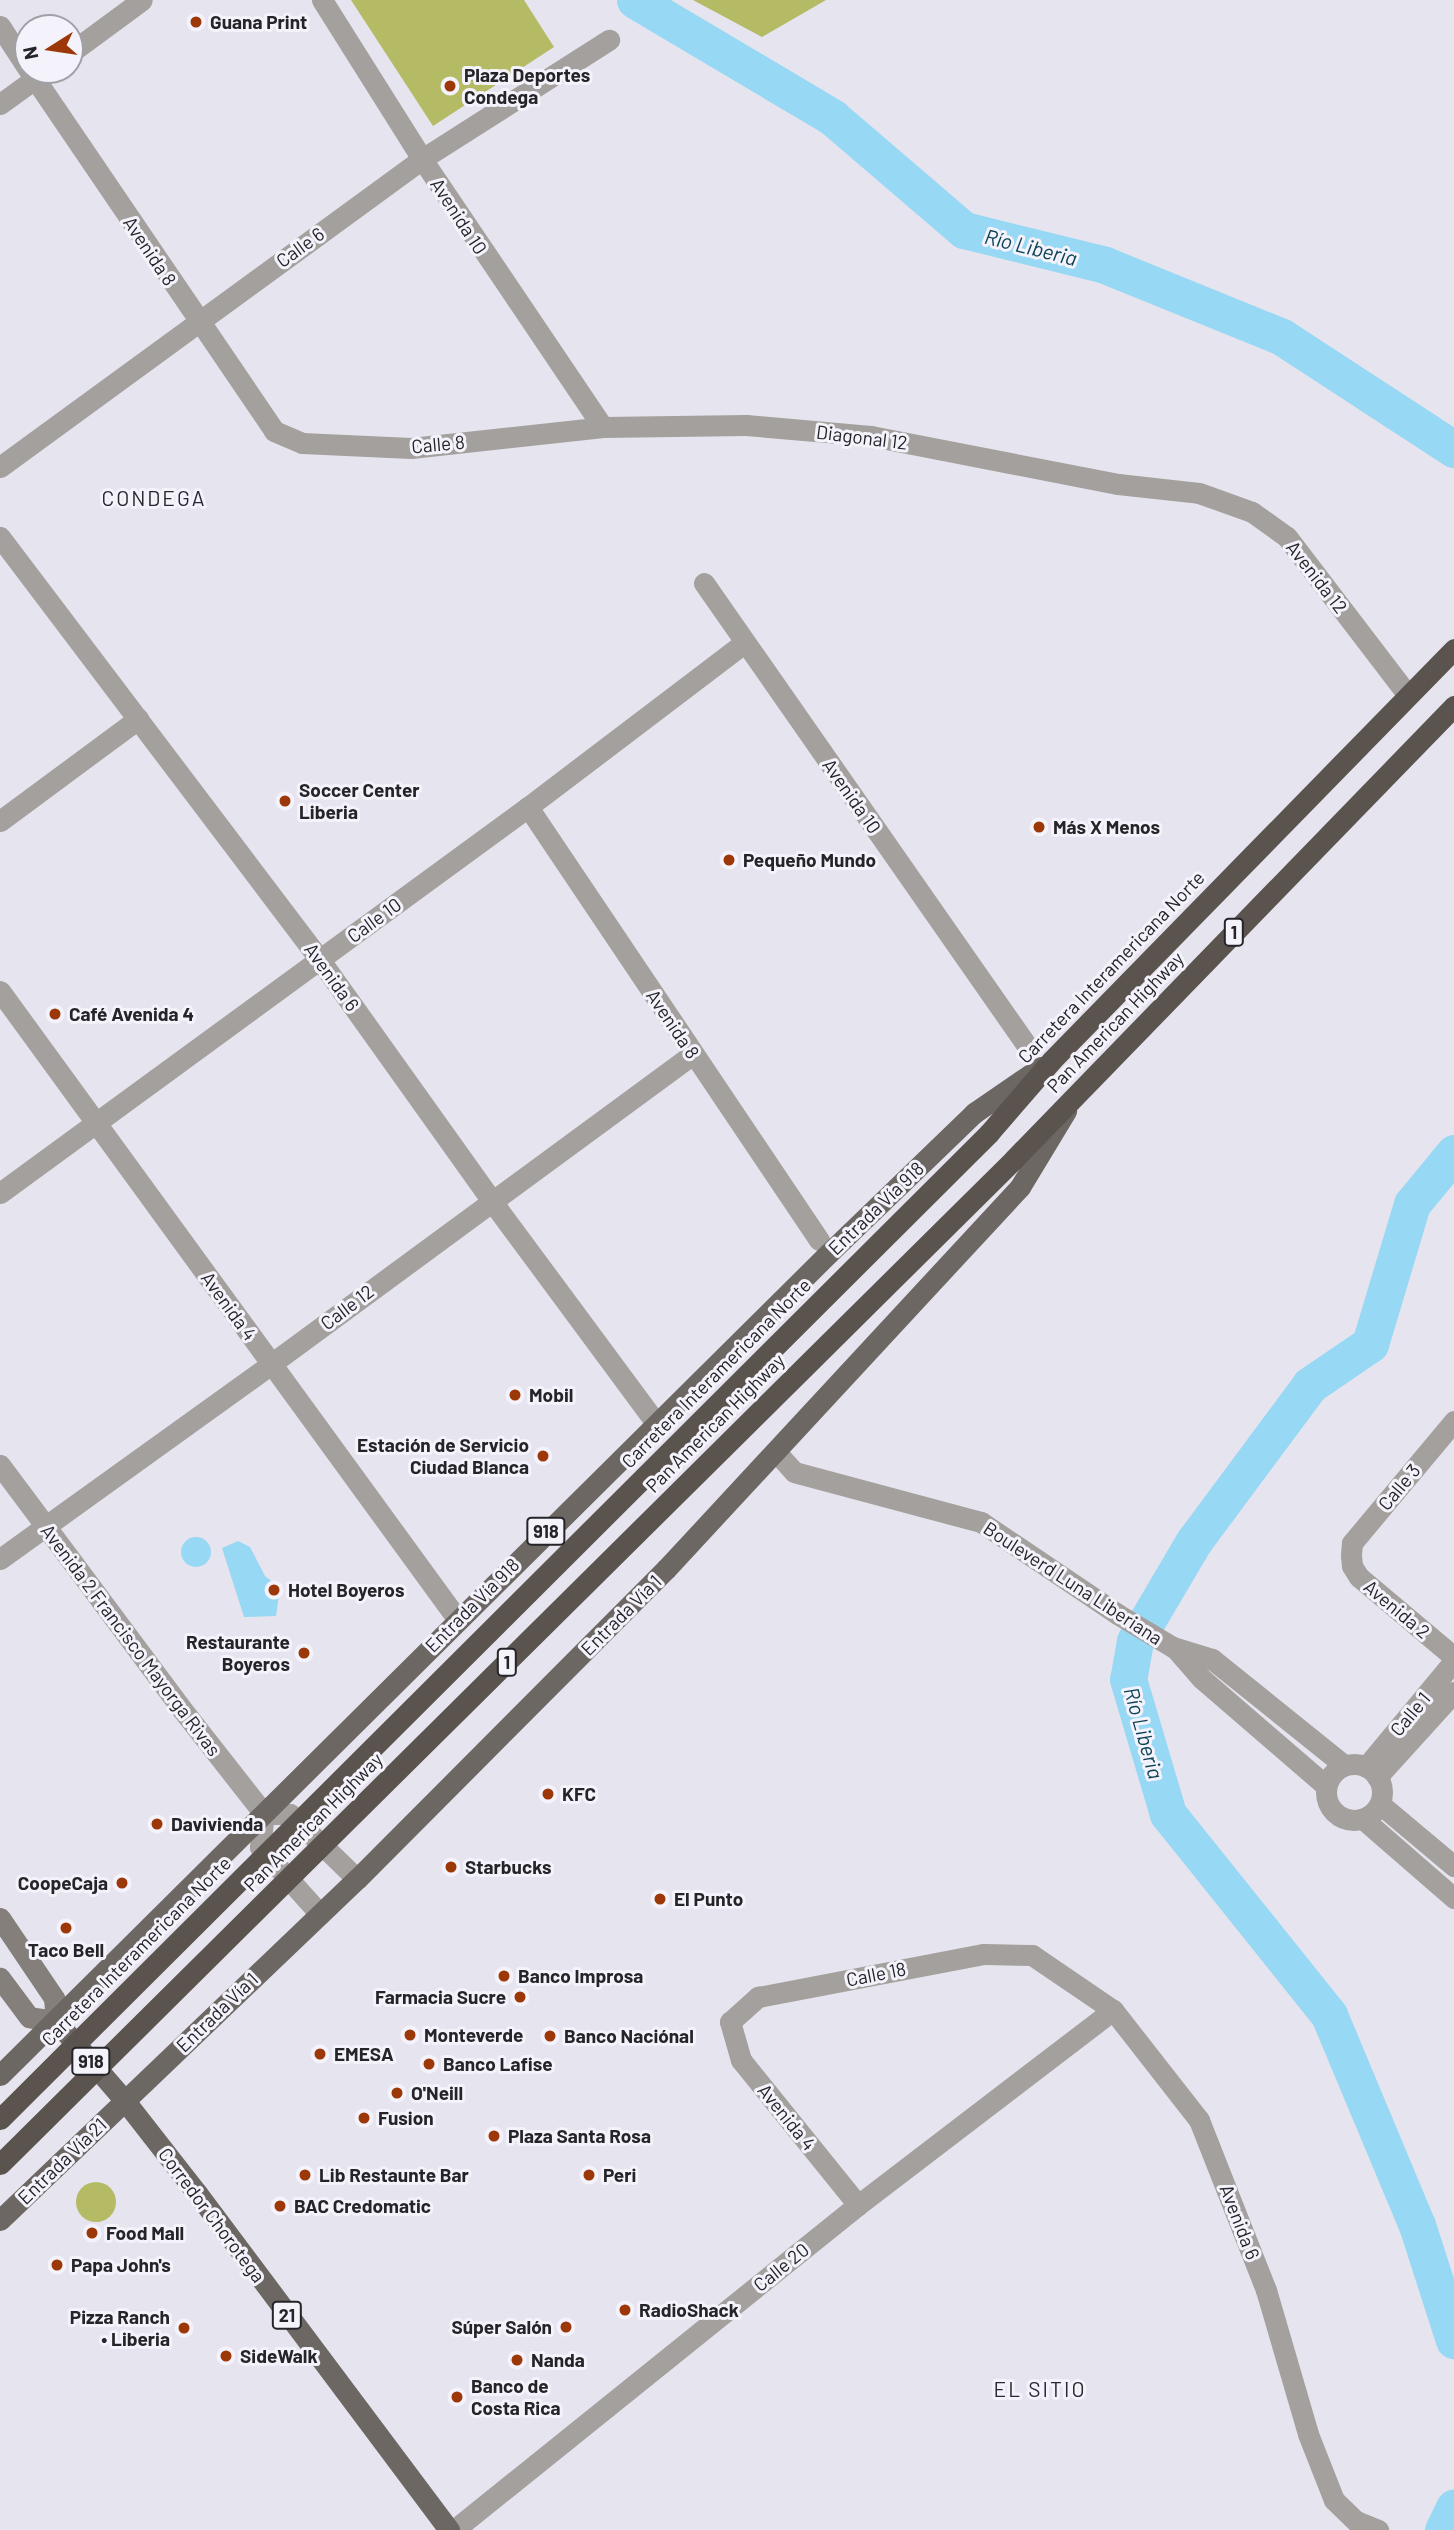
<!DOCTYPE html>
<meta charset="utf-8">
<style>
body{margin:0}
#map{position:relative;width:1454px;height:2530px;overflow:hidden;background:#e6e4ee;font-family:Barlow,sans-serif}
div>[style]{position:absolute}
.green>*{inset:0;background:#b5ba65}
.round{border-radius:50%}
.water>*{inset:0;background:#97d8f4}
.river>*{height:37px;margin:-18.5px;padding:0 18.5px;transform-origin:18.5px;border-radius:18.5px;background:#97d8f4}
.street>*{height:21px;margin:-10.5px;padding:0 10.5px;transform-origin:10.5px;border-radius:10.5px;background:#a4a09e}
.street>.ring{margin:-10.5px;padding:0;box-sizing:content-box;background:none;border:21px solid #a4a09e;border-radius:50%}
.secondary>*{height:21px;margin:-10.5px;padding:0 10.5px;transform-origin:10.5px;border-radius:10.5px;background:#847f7b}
.primary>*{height:21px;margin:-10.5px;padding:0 10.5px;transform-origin:10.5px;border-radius:10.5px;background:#6d6763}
.highway>*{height:21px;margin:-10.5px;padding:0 10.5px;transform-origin:10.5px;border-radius:10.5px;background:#5a534e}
.highway-bridge>*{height:21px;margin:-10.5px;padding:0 10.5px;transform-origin:10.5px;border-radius:10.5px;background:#5a534e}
.dots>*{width:19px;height:19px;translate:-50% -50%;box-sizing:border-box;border:4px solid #f4f2fb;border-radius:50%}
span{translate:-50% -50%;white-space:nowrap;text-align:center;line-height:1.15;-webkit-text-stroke:6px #f4f2fb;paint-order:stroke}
.shield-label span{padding:2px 5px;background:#f4f2fb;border:2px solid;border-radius:5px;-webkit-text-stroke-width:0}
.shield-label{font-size:18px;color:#252428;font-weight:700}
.poi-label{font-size:19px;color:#252428;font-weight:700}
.left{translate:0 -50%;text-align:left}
.right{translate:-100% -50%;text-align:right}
.street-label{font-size:19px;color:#252428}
.water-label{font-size:21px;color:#0b4355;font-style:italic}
.neighbourhood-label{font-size:21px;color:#29282f;letter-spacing:2px}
.north{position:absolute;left:14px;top:14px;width:70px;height:70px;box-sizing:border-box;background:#f4f2fb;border:2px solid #a1a0a7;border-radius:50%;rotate:258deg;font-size:19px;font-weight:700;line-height:28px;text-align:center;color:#252428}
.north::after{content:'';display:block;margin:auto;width:24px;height:32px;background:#9c3707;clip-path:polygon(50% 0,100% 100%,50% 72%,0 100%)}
</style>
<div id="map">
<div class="green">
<div style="clip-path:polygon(351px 0,524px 0,554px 47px,433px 126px)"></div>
<div style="clip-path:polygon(693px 0,826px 0,762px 37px)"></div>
<div class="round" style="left:76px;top:2182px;width:40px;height:40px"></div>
</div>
<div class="water">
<div class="round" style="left:181px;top:1537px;width:30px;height:30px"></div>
<div style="clip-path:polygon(238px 1541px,250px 1547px,265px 1576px,280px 1588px,276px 1616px,244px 1617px,222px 1548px)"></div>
</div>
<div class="river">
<div style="left:635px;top:0;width:229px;rotate:30.7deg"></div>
<div style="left:832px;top:117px;width:174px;rotate:40.6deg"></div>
<div style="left:964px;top:230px;width:145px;rotate:13.9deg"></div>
<div style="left:1105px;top:265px;width:191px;rotate:22.1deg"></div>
<div style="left:1282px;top:337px;width:205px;rotate:33.1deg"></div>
<div style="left:1454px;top:1153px;width:66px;rotate:129.5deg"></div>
<div style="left:1412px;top:1204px;width:146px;rotate:106.7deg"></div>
<div style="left:1370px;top:1344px;width:73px;rotate:145.7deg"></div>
<div style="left:1310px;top:1385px;width:194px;rotate:126.6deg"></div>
<div style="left:1194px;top:1541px;width:116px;rotate:120.5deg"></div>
<div style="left:1135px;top:1641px;width:39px;rotate:100deg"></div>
<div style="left:1128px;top:1679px;width:141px;rotate:73.5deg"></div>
<div style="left:1168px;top:1814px;width:258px;rotate:51.3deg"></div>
<div style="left:1329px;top:2015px;width:228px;rotate:67.3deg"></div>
<div style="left:1417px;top:2225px;width:121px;rotate:72.2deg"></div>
<div style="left:1443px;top:2530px;width:25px;rotate:-64deg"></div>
</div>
<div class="street">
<div style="left:322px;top:0;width:188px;rotate:57.8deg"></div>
<div style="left:422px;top:159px;width:323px;rotate:56deg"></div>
<div style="left:0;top:26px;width:51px;rotate:56.9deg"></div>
<div style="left:70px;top:53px;width:89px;rotate:-36.4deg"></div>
<div style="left:29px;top:70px;width:436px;rotate:55.8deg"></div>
<div style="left:274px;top:431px;width:30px;rotate:23deg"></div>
<div style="left:302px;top:443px;width:109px;rotate:2.6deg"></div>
<div style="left:411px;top:448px;width:193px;rotate:-6.2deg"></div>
<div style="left:603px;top:427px;width:143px;rotate:-0.8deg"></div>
<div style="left:746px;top:425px;width:125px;rotate:5deg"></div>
<div style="left:871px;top:436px;width:252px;rotate:11deg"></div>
<div style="left:1118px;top:484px;width:81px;rotate:6.3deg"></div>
<div style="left:1199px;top:493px;width:56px;rotate:19.7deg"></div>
<div style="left:1252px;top:512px;width:43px;rotate:35.5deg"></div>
<div style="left:1287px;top:537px;width:198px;rotate:52.6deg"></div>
<div style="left:0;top:104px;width:58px;rotate:-35.9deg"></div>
<div style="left:0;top:467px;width:522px;rotate:-36.12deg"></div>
<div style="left:422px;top:159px;width:222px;rotate:-32.5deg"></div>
<div style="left:0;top:537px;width:530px;rotate:52.89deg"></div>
<div style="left:320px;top:960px;width:295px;rotate:54.5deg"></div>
<div style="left:491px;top:1200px;width:277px;rotate:53.5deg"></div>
<div style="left:704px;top:583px;width:561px;rotate:55.09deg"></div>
<div style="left:528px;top:807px;width:522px;rotate:56.1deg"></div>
<div style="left:0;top:821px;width:172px;rotate:-36.5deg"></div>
<div style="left:0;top:991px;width:778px;rotate:53.94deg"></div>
<div style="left:0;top:1193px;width:654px;rotate:-36.17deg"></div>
<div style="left:528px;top:807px;width:271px;rotate:-37.2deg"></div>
<div style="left:1454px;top:1421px;width:159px;rotate:129.9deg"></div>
<div style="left:1352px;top:1543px;width:12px;rotate:95deg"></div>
<div style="left:1351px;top:1555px;width:11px;rotate:85deg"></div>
<div style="left:1352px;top:1566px;width:13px;rotate:58deg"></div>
<div style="left:1359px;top:1577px;width:124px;rotate:40.1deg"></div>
<div style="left:777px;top:1453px;width:25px;rotate:48deg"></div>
<div style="left:794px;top:1472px;width:194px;rotate:15deg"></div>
<div style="left:981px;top:1522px;width:166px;rotate:34deg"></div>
<div style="left:1119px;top:1615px;width:63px;rotate:30.7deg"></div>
<div style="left:1173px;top:1647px;width:41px;rotate:17.1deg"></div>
<div style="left:1212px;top:1659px;width:169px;rotate:38.8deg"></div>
<div style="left:0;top:1465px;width:303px;rotate:53.3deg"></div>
<div style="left:181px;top:1708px;width:135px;rotate:51.9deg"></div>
<div style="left:0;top:1559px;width:334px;rotate:-35.7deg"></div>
<div style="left:271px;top:1364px;width:524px;rotate:-36.3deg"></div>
<div style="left:1175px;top:1648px;width:40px;rotate:49deg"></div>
<div style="left:1201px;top:1678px;width:165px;rotate:40.8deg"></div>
<div class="ring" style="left:1326px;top:1764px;width:35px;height:35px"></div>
<div style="left:1366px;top:1767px;width:138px;rotate:-50.3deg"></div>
<div style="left:1377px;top:1777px;width:115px;rotate:-47.8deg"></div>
<div style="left:1380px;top:1804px;width:97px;rotate:40deg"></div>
<div style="left:264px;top:1814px;width:33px;rotate:97deg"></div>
<div style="left:260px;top:1847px;width:90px;rotate:48.2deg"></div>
<div style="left:264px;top:1814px;width:26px"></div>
<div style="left:290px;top:1814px;width:93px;rotate:44.1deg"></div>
<div style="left:1363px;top:1819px;width:121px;rotate:41deg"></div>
<div style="left:858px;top:2205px;width:186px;rotate:-128.9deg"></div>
<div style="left:741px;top:2060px;width:40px;rotate:-106deg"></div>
<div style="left:730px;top:2022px;width:38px;rotate:-42deg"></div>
<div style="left:758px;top:1997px;width:230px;rotate:-10.8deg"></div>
<div style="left:984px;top:1954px;width:48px;rotate:1.2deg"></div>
<div style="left:1032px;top:1955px;width:98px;rotate:34.2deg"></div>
<div style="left:1113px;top:2010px;width:140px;rotate:52deg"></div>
<div style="left:1199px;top:2120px;width:183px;rotate:68.5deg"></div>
<div style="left:1266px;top:2290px;width:150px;rotate:73.7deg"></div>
<div style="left:1308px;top:2434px;width:71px;rotate:68.5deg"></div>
<div style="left:1334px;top:2500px;width:30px;rotate:44deg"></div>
<div style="left:1356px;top:2521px;width:24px;rotate:22deg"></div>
<div style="left:454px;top:2530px;width:518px;rotate:-38.82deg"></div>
<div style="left:858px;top:2205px;width:321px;rotate:-37.4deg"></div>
</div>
<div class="secondary">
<div style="left:0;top:1918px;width:97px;rotate:56deg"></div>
<div style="left:54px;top:1998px;width:23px;rotate:85deg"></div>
<div style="left:56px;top:2021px;width:27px;rotate:-172deg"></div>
<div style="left:29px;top:2017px;width:49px;rotate:-126.6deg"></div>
</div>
<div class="primary">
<div style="left:56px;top:2021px;width:106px;rotate:49.2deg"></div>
<div style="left:125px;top:2101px;width:117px;rotate:52deg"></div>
<div style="left:197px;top:2193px;width:421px;rotate:53.2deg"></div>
<div style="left:0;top:2075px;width:1167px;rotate:-44.76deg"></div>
<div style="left:829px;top:1253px;width:202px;rotate:-44deg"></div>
<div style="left:974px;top:1113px;width:81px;rotate:-34.5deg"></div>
<div style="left:0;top:2220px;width:494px;rotate:-43.7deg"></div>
<div style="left:357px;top:1879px;width:438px;rotate:-45.1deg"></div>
<div style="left:666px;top:1569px;width:521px;rotate:-47.18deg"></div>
<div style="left:1020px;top:1187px;width:89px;rotate:-58.8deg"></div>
</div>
<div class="highway">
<div style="left:989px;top:1133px;width:96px;rotate:-49.2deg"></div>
<div style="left:1052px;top:1060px;width:575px;rotate:-45.63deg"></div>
<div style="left:1014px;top:1159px;width:632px;rotate:-45.83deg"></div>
</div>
<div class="highway-bridge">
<div style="left:0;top:2119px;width:1397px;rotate:-44.91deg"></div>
<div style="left:0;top:2164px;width:1428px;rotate:-44.74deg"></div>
</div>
<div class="dots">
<div style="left:196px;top:22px;background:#9c3707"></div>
<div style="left:450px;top:86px;background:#9c3707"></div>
<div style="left:285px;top:801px;background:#9c3707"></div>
<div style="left:1039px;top:827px;background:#9c3707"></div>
<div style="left:729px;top:860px;background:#9c3707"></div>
<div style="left:55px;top:1014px;background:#9c3707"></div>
<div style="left:515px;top:1395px;background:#9c3707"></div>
<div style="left:543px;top:1456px;background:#9c3707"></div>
<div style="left:274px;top:1590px;background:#9c3707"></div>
<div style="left:304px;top:1653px;background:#9c3707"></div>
<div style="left:548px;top:1794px;background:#9c3707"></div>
<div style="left:157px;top:1824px;background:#9c3707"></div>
<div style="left:451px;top:1867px;background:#9c3707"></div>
<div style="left:122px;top:1883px;background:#9c3707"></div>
<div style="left:660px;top:1899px;background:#9c3707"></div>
<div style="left:66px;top:1928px;background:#9c3707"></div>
<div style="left:504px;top:1976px;background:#9c3707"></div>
<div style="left:520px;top:1997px;background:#9c3707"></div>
<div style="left:410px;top:2035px;background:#9c3707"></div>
<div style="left:550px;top:2036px;background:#9c3707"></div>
<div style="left:320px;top:2054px;background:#9c3707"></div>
<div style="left:429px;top:2064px;background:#9c3707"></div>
<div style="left:397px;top:2093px;background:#9c3707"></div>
<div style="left:364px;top:2118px;background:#9c3707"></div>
<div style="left:494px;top:2136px;background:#9c3707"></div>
<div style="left:305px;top:2175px;background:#9c3707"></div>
<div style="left:589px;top:2175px;background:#9c3707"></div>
<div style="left:280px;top:2206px;background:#9c3707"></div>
<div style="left:92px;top:2233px;background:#9c3707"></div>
<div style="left:57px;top:2265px;background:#9c3707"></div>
<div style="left:625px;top:2310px;background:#9c3707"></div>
<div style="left:566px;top:2327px;background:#9c3707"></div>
<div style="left:184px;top:2328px;background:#9c3707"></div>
<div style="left:226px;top:2356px;background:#9c3707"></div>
<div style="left:517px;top:2360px;background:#9c3707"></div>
<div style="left:457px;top:2397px;background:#9c3707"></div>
</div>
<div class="shield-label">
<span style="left:1234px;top:932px">1</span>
<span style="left:546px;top:1531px">918</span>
<span style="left:507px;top:1662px">1</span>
<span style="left:91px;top:2061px">918</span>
<span style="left:287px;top:2315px">21</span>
</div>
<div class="poi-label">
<span class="left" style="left:210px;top:22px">Guana Print</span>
<span class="left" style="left:464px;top:86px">Plaza Deportes<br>Condega</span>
<span class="left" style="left:299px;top:801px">Soccer Center<br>Liberia</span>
<span class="left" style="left:1053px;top:827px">Más X Menos</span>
<span class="left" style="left:743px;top:860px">Pequeño Mundo</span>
<span class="left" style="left:69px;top:1014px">Café Avenida 4</span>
<span class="left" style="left:529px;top:1395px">Mobil</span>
<span class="right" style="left:529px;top:1456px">Estación de Servicio<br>Ciudad Blanca</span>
<span class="left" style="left:288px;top:1590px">Hotel Boyeros</span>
<span class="right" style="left:290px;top:1653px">Restaurante<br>Boyeros</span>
<span class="left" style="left:562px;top:1794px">KFC</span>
<span class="left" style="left:171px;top:1824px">Davivienda</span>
<span class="left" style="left:465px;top:1867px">Starbucks</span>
<span class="right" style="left:108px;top:1883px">CoopeCaja</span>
<span class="left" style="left:674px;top:1899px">El Punto</span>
<span style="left:66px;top:1950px">Taco Bell</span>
<span class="left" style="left:518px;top:1976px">Banco Improsa</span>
<span class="right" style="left:506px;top:1997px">Farmacia Sucre</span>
<span class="left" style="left:424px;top:2035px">Monteverde</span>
<span class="left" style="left:564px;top:2036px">Banco Naciónal</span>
<span class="left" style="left:334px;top:2054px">EMESA</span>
<span class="left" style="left:443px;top:2064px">Banco Lafise</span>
<span class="left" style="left:411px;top:2093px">O'Neill</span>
<span class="left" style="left:378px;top:2118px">Fusion</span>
<span class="left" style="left:508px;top:2136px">Plaza Santa Rosa</span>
<span class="left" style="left:319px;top:2175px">Lib Restaunte Bar</span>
<span class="left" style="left:603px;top:2175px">Peri</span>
<span class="left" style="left:294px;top:2206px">BAC Credomatic</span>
<span class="left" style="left:106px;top:2233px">Food Mall</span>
<span class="left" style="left:71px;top:2265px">Papa John's</span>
<span class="left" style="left:639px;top:2310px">RadioShack</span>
<span class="right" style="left:170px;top:2328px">Pizza Ranch<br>• Liberia</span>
<span class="right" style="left:552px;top:2327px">Súper Salón</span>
<span class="left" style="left:240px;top:2356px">SideWalk</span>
<span class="left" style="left:531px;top:2360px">Nanda</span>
<span class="left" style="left:471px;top:2397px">Banco de<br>Costa Rica</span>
</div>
<div class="street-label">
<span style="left:459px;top:216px;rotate:57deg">Avenida 10</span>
<span style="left:300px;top:247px;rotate:-36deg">Calle 6</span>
<span style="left:150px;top:251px;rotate:56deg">Avenida 8</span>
<span style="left:862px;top:437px;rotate:7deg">Diagonal 12</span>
<span style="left:438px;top:444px;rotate:-5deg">Calle 8</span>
<span style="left:1317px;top:577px;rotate:52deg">Avenida 12</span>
<span style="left:852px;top:796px;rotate:55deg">Avenida 10</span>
<span style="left:374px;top:920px;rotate:-36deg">Calle 10</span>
<span style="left:1111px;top:967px;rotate:-46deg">Carretera Interamericana Norte</span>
<span style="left:332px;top:977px;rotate:54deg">Avenida 6</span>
<span style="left:1115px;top:1022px;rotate:-46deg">Pan American Highway</span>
<span style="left:673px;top:1024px;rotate:56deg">Avenida 8</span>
<span style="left:876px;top:1208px;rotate:-44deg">Entrada Vía 918</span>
<span style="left:229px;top:1306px;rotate:54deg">Avenida 4</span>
<span style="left:347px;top:1307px;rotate:-37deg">Calle 12</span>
<span style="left:716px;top:1373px;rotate:-45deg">Carretera Interamericana Norte</span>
<span style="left:715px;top:1423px;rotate:-45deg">Pan American Highway</span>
<span style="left:1399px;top:1487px;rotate:-50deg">Calle 3</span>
<span style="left:1073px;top:1583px;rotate:33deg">Bouleverd Luna Liberiana</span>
<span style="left:472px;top:1605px;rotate:-45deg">Entrada Vía 918</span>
<span style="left:1397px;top:1609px;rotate:40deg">Avenida 2</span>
<span style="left:621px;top:1615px;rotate:-45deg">Entrada Vía 1</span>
<span style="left:131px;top:1640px;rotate:53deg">Avenida 2 Francisco Mayorga Rivas</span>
<span style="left:1410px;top:1714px;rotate:-50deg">Calle 1</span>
<span style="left:313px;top:1822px;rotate:-45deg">Pan American Highway</span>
<span style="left:136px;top:1951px;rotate:-45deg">Carretera Interamericana Norte</span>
<span style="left:876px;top:1974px;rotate:-11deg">Calle 18</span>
<span style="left:217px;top:2012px;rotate:-44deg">Entrada Vía 1</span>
<span style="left:787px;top:2117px;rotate:51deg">Avenida 4</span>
<span style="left:62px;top:2161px;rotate:-44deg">Entrada Vía 21</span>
<span style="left:212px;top:2215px;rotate:53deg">Corredor Chorotega</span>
<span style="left:1240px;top:2222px;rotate:69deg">Avenida 6</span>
<span style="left:781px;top:2267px;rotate:-39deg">Calle 20</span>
</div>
<div class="water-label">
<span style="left:1031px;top:247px;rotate:14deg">Río Liberia</span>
<span style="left:1144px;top:1733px;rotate:74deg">Río Liberia</span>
</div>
<div class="neighbourhood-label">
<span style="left:154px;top:498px">CONDEGA</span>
<span style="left:1040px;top:2389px">EL SITIO</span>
</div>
<div class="north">N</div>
</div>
